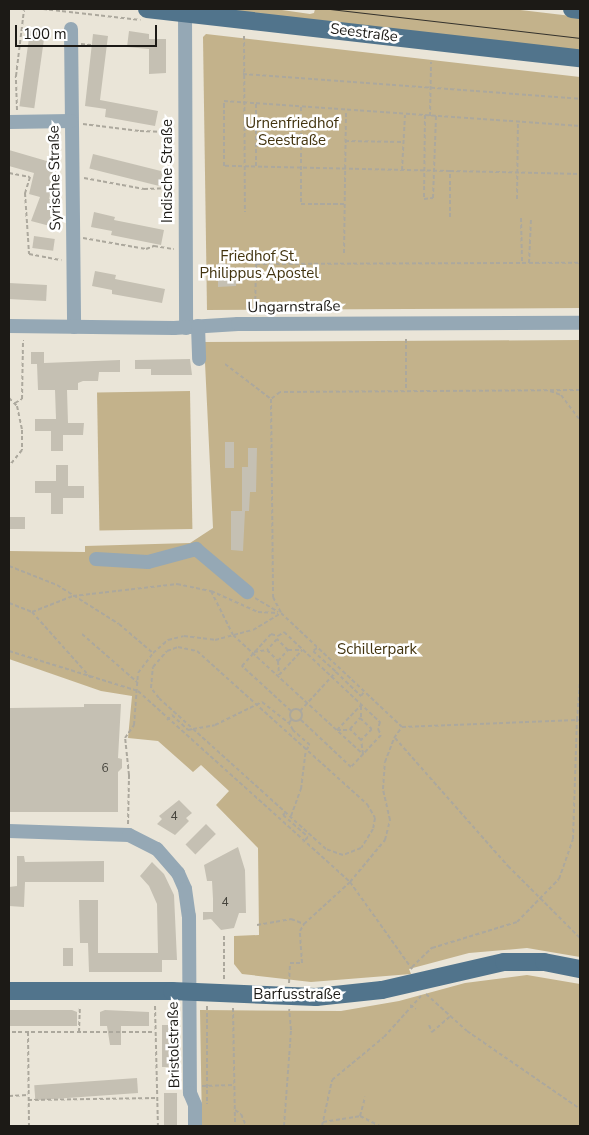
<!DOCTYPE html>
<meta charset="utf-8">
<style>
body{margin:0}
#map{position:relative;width:589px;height:1135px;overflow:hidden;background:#eae5d8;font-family:"Nunito Sans",sans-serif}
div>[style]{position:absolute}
.green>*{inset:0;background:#c3b28b;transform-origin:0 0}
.building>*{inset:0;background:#c5c0b3;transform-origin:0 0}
.path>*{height:2px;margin-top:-1px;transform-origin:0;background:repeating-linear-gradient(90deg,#aca89d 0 4px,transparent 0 6.5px)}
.path>.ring{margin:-1px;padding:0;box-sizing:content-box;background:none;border:2px solid #aca89d;border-radius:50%}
.minor>*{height:14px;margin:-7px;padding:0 7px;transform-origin:7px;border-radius:7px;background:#95a8b5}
.major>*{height:18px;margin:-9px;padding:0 9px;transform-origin:9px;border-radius:9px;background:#51748c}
.tram>*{height:1px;margin:-0.5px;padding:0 0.5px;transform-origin:0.5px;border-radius:0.5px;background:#33312c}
span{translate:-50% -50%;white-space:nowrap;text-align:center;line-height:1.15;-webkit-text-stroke:5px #fff;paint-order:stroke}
.number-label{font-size:12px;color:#46443d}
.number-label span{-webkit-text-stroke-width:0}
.street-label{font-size:15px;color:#1c1a16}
.park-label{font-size:15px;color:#42330e}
.frame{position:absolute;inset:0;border:10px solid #1c1a16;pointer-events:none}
.scale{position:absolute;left:15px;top:25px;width:142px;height:22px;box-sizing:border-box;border:2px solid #1c1a16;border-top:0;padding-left:6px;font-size:15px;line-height:18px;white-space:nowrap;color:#1c1a16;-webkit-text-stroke:4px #fff;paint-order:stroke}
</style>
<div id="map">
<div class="green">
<div style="clip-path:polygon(208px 9px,275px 9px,310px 14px,314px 13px,315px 9px,512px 9px,580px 17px,580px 53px)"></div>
<div style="clip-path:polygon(206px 34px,580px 77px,580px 308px,207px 310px,203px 37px)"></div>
<div style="clip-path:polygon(580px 340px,580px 957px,527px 948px,469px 953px,409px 969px,411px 974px,311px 982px,242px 974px,234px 964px,234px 936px,259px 935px,258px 848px,216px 805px,229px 791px,201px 765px,193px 772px,158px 741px,128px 738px,132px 696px,101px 691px,9px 659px,9px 551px,85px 552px,85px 546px,190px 543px,213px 528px,204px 342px)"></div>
<div style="left:190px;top:391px;width:138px;height:93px;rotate:89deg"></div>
<div style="clip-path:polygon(527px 975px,580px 984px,580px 1126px,202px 1126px,200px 1010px,341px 1011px,399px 1001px,465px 983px)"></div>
</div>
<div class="building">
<div style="left:30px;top:31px;width:15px;height:76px;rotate:8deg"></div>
<div style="clip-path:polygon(129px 31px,149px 34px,149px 39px,166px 39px,166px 73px,149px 74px,149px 49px,127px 47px)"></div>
<div style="clip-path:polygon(93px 34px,108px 36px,100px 100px,158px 111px,155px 126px,105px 117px,106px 109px,85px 106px)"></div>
<div style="clip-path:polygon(9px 150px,57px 164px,49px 199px,54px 200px,50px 226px,31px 221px,40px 197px,29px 194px,34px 173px,9px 166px)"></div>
<div style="left:93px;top:154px;width:72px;height:15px;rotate:14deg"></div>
<div style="clip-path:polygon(94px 212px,115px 217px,114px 220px,164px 230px,161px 245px,111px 235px,112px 231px,91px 227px)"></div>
<div style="left:34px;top:236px;width:21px;height:12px;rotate:8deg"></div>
<div style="clip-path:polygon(218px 263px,228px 264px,228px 279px,236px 279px,236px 286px,218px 287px)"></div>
<div style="clip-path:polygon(95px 271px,116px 275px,115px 279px,165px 289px,162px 303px,112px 294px,112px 290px,92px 286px)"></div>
<div style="left:9px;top:283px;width:38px;height:16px;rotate:3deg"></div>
<div style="clip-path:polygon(31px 352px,44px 352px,44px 363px,120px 360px,120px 372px,99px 372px,98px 381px,83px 381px,78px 383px,78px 390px,67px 390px,68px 423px,84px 423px,83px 435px,63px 435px,63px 451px,51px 451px,51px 431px,35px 431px,35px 419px,56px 419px,55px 390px,38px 390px,37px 364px,31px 364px)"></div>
<div style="clip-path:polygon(190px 359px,192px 375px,151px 375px,151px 369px,135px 369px,135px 360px)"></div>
<div style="left:225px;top:442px;width:9px;height:26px"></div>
<div style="clip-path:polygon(248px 448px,257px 448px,256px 492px,250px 492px,249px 511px,245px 511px,243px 551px,231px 550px,231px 511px,242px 511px,242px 467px,248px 467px)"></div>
<div style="clip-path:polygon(56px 465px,68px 465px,68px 486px,84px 486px,84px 498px,63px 498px,63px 514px,51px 514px,51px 493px,35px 493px,35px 481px,56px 481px)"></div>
<div style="left:9px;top:517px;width:16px;height:12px"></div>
<div style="clip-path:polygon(84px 704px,121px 704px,118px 758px,122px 759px,122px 768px,118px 772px,118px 812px,9px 812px,9px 708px,84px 707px)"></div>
<div style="clip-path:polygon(179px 800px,192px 813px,186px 818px,189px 821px,175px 835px,157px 824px,162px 819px,159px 816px)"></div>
<div style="left:206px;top:824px;width:14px;height:29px;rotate:45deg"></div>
<div style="clip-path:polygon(238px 847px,245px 870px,246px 913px,239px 913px,234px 928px,221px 930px,211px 919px,203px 920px,203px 912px,213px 912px,213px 899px,212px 881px,207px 881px,204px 865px)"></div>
<div style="clip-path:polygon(17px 856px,24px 856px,25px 862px,104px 861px,104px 882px,25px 882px,24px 907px,9px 906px,9px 887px,17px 886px)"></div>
<div style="clip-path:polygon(152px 862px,164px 874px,174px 895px,177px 960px,162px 960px,162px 972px,89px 972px,88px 943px,80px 943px,79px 900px,98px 900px,98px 953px,158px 953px,157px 904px,149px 886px,140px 876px)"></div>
<div style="left:63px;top:948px;width:10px;height:18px"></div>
<div style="clip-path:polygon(9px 1010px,72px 1010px,77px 1012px,77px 1026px,9px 1026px)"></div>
<div style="clip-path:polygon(105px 1010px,149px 1012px,149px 1026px,121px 1026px,121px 1045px,110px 1045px,107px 1026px,100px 1026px,100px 1012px)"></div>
<div style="left:162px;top:1025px;width:15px;height:42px"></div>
<div style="left:137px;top:1078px;width:15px;height:103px;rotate:86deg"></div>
<div style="left:164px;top:1093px;width:13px;height:33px"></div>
</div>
<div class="path">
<div style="left:43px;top:9px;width:98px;rotate:6.5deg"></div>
<div style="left:304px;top:9px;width:7px"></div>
<div style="left:244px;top:36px;width:176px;rotate:89.7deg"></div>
<div style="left:81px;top:44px;width:10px;rotate:6deg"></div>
<div style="left:243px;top:74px;width:338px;rotate:4.2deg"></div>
<div style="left:256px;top:104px;width:62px;rotate:90deg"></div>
<div style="left:301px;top:107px;width:97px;rotate:90deg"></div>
<div style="left:301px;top:204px;width:43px"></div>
<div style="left:17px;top:110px;width:34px;rotate:-92deg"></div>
<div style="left:16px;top:76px;width:66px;rotate:-83.1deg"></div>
<div style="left:425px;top:115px;width:84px;rotate:90.7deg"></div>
<div style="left:424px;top:199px;width:9px;rotate:-6deg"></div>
<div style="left:433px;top:198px;width:82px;rotate:-87.9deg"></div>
<div style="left:430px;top:116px;width:54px;rotate:-88.9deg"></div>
<div style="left:83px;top:124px;width:57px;rotate:7deg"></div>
<div style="left:140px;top:131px;width:33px;rotate:2deg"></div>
<div style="left:345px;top:141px;width:59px;rotate:1deg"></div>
<div style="left:402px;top:170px;width:55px;rotate:-86.9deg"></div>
<div style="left:450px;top:171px;width:226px;rotate:-178.7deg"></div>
<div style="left:224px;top:166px;width:65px;rotate:-90deg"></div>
<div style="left:224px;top:101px;width:357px;rotate:4deg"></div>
<div style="left:9px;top:173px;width:21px;rotate:11deg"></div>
<div style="left:30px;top:177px;width:17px;rotate:107deg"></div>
<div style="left:25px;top:193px;width:61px;rotate:86.2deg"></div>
<div style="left:29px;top:254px;width:33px;rotate:11deg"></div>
<div style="left:84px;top:178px;width:61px;rotate:10.4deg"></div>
<div style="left:144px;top:189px;width:29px;rotate:-2deg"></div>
<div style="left:517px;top:199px;width:77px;rotate:-89.3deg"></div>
<div style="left:450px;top:217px;width:46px;rotate:-90deg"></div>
<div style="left:450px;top:171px;width:130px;rotate:1.3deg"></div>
<div style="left:521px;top:218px;width:45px;rotate:88.7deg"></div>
<div style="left:83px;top:238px;width:64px;rotate:9.9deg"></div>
<div style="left:146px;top:249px;width:9px;rotate:-21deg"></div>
<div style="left:154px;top:246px;width:20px;rotate:9deg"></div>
<div style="left:344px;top:253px;width:143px;rotate:-89.2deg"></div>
<div style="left:529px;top:263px;width:44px;rotate:-87.4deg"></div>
<div style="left:255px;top:313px;width:49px;rotate:-88.8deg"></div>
<div style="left:256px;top:264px;width:324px;rotate:-0.2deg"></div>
<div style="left:406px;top:339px;width:52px;rotate:90deg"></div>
<div style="left:225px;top:364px;width:58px;rotate:37.3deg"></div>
<div style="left:580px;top:390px;width:300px;rotate:179.6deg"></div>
<div style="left:280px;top:392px;width:11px;rotate:142deg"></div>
<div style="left:271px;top:399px;width:198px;rotate:89.4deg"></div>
<div style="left:273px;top:597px;width:18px;rotate:63deg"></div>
<div style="left:281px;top:613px;width:166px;rotate:43.3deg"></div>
<div style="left:402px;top:727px;width:175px;rotate:-2.3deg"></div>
<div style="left:577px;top:720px;width:40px;rotate:-85.7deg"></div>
<div style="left:550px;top:391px;width:12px;rotate:20deg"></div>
<div style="left:561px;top:395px;width:31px;rotate:53deg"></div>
<div style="left:9px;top:398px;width:11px;rotate:45deg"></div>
<div style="left:17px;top:406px;width:25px;rotate:78deg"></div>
<div style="left:22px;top:430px;width:20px;rotate:90deg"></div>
<div style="left:22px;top:450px;width:21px;rotate:129deg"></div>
<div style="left:15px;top:403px;width:8px;rotate:-30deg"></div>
<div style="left:22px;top:399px;width:59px;rotate:-89deg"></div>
<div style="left:9px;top:566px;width:52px;rotate:21.6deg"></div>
<div style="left:57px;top:585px;width:73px;rotate:32.2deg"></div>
<div style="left:119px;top:624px;width:45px;rotate:40.5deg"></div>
<div style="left:211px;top:591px;width:49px;rotate:63.4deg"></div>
<div style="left:233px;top:635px;width:176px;rotate:42.5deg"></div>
<div style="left:363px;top:754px;width:14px;rotate:-98deg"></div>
<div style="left:361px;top:740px;width:16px;rotate:-135deg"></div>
<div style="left:350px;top:729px;width:15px;rotate:-48deg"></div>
<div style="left:360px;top:718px;width:16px;rotate:43deg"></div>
<div style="left:372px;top:729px;width:16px;rotate:135deg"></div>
<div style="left:255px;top:598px;width:27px;rotate:31deg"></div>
<div style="left:9px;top:603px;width:25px;rotate:21deg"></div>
<div style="left:32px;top:612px;width:89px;rotate:48.2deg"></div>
<div style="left:32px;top:612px;width:44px;rotate:-21.3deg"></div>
<div style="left:73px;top:596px;width:105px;rotate:-6.6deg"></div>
<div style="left:177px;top:584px;width:35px;rotate:12deg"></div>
<div style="left:211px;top:591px;width:51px;rotate:24.1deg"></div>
<div style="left:258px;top:612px;width:20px;rotate:3deg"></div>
<div style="left:82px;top:634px;width:73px;rotate:41.1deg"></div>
<div style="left:178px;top:647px;width:19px;rotate:12deg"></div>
<div style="left:197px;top:651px;width:229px;rotate:42deg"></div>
<div style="left:367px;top:804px;width:16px;rotate:60deg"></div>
<div style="left:375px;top:818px;width:11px;rotate:100deg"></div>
<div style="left:373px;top:829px;width:22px;rotate:122deg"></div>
<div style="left:361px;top:848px;width:19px;rotate:159deg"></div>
<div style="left:343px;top:855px;width:18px;rotate:-161deg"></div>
<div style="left:326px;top:849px;width:225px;rotate:-137.9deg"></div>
<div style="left:159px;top:698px;width:13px;rotate:-129deg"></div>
<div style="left:151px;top:688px;width:21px;rotate:-85deg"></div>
<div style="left:153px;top:667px;width:21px;rotate:-49deg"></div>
<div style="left:167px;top:651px;width:12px;rotate:-20deg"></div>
<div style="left:317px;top:648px;width:5px;rotate:143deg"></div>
<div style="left:313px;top:651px;width:31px;rotate:42deg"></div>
<div style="left:336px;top:672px;width:35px;rotate:44deg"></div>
<div style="left:361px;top:696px;width:5px;rotate:-53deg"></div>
<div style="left:288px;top:650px;width:14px"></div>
<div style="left:9px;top:651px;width:135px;rotate:17.2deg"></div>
<div style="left:138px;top:691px;width:285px;rotate:42deg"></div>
<div style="left:350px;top:882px;width:107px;rotate:54.5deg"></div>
<div style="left:254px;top:652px;width:13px;rotate:-9deg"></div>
<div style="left:278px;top:661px;width:15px;rotate:-48deg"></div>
<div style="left:288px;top:650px;width:16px;rotate:-135deg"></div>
<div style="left:277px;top:639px;width:15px;rotate:132deg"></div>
<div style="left:267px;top:650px;width:16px;rotate:45deg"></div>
<div style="left:278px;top:661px;width:14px;rotate:86deg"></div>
<div style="left:279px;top:675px;width:34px;rotate:-47deg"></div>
<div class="ring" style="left:290px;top:709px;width:10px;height:10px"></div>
<div style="left:291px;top:711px;width:67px;rotate:-137.4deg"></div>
<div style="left:242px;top:666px;width:43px;rotate:-47.8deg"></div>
<div style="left:271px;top:634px;width:7px;rotate:16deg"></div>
<div style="left:278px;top:636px;width:7px;rotate:-34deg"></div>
<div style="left:284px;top:632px;width:132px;rotate:43.2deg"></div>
<div style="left:380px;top:722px;width:7px;rotate:106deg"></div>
<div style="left:378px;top:729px;width:7px;rotate:63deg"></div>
<div style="left:381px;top:735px;width:44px;rotate:133.2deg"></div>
<div style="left:351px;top:767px;width:69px;rotate:-136.8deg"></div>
<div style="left:300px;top:711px;width:53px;rotate:-47.3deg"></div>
<div style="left:361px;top:717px;width:12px;rotate:-90deg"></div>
<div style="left:167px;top:720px;width:7px;rotate:-45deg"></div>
<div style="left:172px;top:715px;width:22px;rotate:43deg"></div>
<div style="left:188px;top:730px;width:5px;rotate:-11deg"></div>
<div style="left:193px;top:729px;width:22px;rotate:-10deg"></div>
<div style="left:215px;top:725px;width:52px;rotate:-26.1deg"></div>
<div style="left:262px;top:702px;width:34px;rotate:38deg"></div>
<div style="left:337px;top:730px;width:35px;rotate:-46deg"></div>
<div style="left:337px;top:730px;width:13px"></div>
<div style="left:395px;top:738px;width:171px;rotate:48.6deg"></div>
<div style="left:508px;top:866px;width:102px;rotate:45deg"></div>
<div style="left:285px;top:813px;width:3px;rotate:135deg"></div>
<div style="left:283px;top:815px;width:33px;rotate:41deg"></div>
<div style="left:308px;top:837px;width:7px;rotate:135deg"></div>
<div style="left:291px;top:816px;width:29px;rotate:-70deg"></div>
<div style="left:301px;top:789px;width:39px;rotate:-83deg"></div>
<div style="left:306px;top:750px;width:6px;rotate:-51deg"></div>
<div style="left:310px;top:745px;width:23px;rotate:-139deg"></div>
<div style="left:293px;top:730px;width:8px;rotate:-120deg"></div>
<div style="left:289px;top:723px;width:4px;rotate:-56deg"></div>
<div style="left:128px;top:824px;width:49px;rotate:-88.8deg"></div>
<div style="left:129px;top:775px;width:37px;rotate:-96deg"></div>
<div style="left:125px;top:738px;width:16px;rotate:-55deg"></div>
<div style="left:134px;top:725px;width:52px;rotate:-85.6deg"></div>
<div style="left:138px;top:673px;width:25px;rotate:-53deg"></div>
<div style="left:153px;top:653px;width:20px;rotate:-41deg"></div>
<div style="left:168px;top:640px;width:16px;rotate:-14deg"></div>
<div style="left:184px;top:636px;width:31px;rotate:7deg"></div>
<div style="left:215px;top:640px;width:39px;rotate:-15deg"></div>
<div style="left:253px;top:630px;width:33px;rotate:-31deg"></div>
<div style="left:257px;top:925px;width:35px;rotate:-10deg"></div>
<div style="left:291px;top:919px;width:14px;rotate:21deg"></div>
<div style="left:412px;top:967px;width:28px;rotate:-44deg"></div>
<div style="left:432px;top:948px;width:89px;rotate:-17deg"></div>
<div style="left:517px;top:922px;width:60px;rotate:-45.7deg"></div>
<div style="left:559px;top:879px;width:42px;rotate:-70.7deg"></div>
<div style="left:573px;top:839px;width:119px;rotate:-88.1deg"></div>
<div style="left:577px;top:720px;width:3px"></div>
<div style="left:224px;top:979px;width:45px;rotate:-90deg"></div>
<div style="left:289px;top:983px;width:20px;rotate:-87deg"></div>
<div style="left:290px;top:963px;width:12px"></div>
<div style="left:302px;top:963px;width:32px;rotate:-94deg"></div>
<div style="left:300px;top:931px;width:8px;rotate:-60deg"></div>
<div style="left:304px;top:924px;width:62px;rotate:-42.4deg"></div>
<div style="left:350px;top:882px;width:55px;rotate:-50.2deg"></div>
<div style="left:385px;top:840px;width:21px;rotate:-76deg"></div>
<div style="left:390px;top:820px;width:32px;rotate:-103deg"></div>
<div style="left:383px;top:789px;width:27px;rotate:-86deg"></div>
<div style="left:385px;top:762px;width:26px;rotate:-69deg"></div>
<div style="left:394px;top:738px;width:14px;rotate:-54deg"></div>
<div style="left:426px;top:994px;width:55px;rotate:42.1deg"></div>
<div style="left:467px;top:1031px;width:137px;rotate:34.6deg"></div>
<div style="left:410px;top:1005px;width:7px;rotate:34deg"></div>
<div style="left:155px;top:1006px;width:120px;rotate:88.6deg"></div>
<div style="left:207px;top:1006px;width:98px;rotate:90deg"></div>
<div style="left:233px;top:1008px;width:118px;rotate:89deg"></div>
<div style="left:429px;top:1025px;width:8px;rotate:67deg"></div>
<div style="left:432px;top:1032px;width:23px;rotate:-41deg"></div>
<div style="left:12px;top:1032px;width:143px"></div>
<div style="left:28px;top:1032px;width:94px;rotate:89.4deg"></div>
<div style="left:79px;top:1032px;width:26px;rotate:-88deg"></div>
<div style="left:202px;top:1086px;width:32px;rotate:-2deg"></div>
<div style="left:9px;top:1096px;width:19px;rotate:-3deg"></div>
<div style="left:28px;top:1100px;width:129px;rotate:-0.9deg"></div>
<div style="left:235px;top:1110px;width:7px;rotate:34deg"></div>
<div style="left:241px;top:1114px;width:13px;rotate:67deg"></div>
<div style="left:360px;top:1116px;width:20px;rotate:-75deg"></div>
<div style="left:323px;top:1122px;width:37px;rotate:-9deg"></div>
<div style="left:360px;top:1116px;width:22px;rotate:27deg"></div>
<div style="left:284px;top:1126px;width:96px;rotate:-85.8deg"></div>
<div style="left:291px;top:1030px;width:21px;rotate:-95deg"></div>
<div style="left:322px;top:1126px;width:47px;rotate:-77.7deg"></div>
<div style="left:332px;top:1080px;width:67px;rotate:-39.6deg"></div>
<div style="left:384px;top:1037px;width:55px;rotate:-47.9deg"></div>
</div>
<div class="minor">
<div style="left:185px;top:9px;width:319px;rotate:89.8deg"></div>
<div style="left:71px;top:29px;width:298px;rotate:89.4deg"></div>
<div style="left:9px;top:122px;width:62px;rotate:-0.9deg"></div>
<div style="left:9px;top:326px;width:165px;rotate:0.7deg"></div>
<div style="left:174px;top:328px;width:64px;rotate:-3.6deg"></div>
<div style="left:238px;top:324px;width:342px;rotate:-0.2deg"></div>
<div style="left:198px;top:326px;width:33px;rotate:88deg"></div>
<div style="left:96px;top:559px;width:52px;rotate:3.3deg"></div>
<div style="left:148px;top:562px;width:50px;rotate:-15.2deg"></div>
<div style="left:196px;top:549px;width:67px;rotate:40.1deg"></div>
<div style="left:9px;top:831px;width:120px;rotate:1.9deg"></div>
<div style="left:129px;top:835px;width:31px;rotate:27deg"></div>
<div style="left:157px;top:849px;width:32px;rotate:49deg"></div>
<div style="left:178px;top:873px;width:17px;rotate:66deg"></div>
<div style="left:185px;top:889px;width:27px;rotate:82deg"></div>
<div style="left:189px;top:916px;width:177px;rotate:89.7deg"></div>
<div style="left:190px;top:1093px;width:13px;rotate:67deg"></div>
<div style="left:195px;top:1105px;width:21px;rotate:90deg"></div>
</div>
<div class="major">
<div style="left:147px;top:9px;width:436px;rotate:6.5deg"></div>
<div style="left:572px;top:9px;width:8px;rotate:7deg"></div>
<div style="left:9px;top:991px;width:163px"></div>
<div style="left:172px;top:991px;width:144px;rotate:2.4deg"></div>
<div style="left:316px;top:997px;width:66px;rotate:-6.1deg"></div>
<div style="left:382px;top:990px;width:125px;rotate:-12.9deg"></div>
<div style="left:504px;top:962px;width:40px"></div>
<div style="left:544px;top:962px;width:37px;rotate:11deg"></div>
</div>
<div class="tram">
<div style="left:330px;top:9px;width:252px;rotate:6.6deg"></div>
</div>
<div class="number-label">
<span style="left:105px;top:769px">6</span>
<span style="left:174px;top:817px">4</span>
<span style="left:225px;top:903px">4</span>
</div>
<div class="street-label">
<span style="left:364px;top:33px;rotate:7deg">Seestraße</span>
<span style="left:168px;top:171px;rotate:-90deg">Indische Straße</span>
<span style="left:55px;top:178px;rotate:-91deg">Syrische Straße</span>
<span style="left:294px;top:307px;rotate:-1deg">Ungarnstraße</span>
<span style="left:297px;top:995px">Barfusstraße</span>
<span style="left:174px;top:1045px;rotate:-91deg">Bristolstraße</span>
</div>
<div class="park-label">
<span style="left:292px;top:132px">Urnenfriedhof<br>Seestraße</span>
<span style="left:259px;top:265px">Friedhof St.<br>Philippus Apostel</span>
<span style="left:377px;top:650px">Schillerpark</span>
</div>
<div class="frame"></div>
<div class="scale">100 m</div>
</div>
